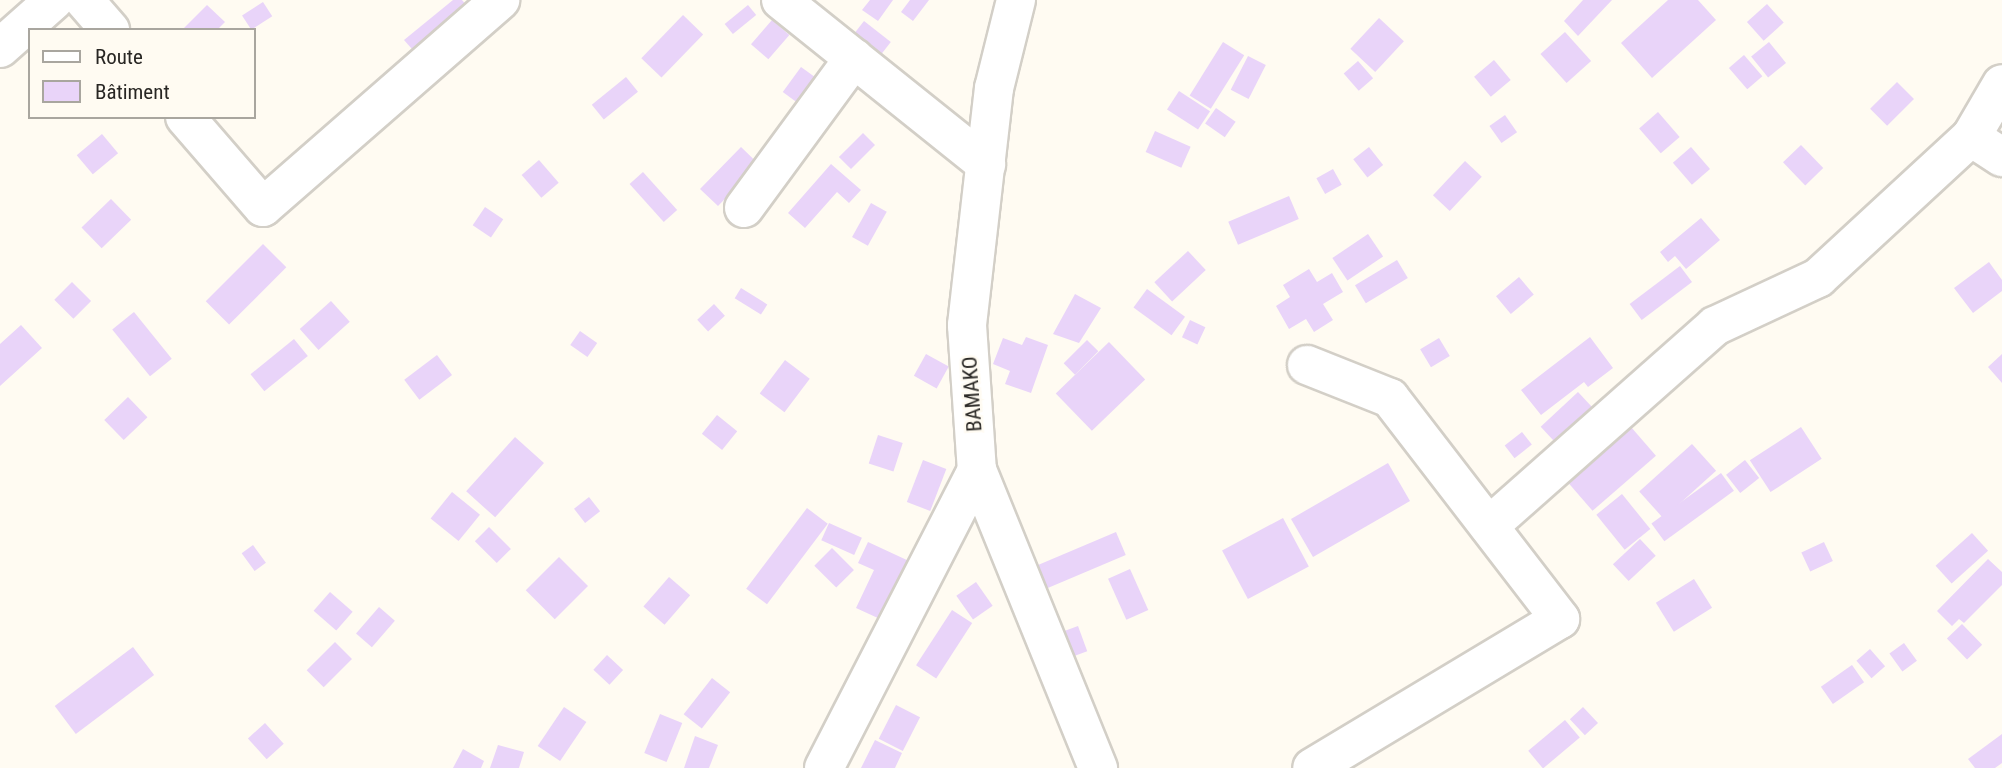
<!DOCTYPE html>
<meta charset="utf-8">
<style>
body{margin:0}
#map{position:relative;width:2002px;height:768px;overflow:hidden;background:#fffbf2;font-family:"Roboto Condensed",sans-serif}
div>[style]{position:absolute}
.building>*{inset:0;background:#e9d4f9;transform-origin:0 0}
.roads{filter:drop-shadow(2px 0 #d3cfc7) drop-shadow(-2px 0 #d3cfc7) drop-shadow(0 2px #d3cfc7) drop-shadow(0 -2px #d3cfc7)}
.minor>*{height:38px;margin:-19px;padding:0 19px;transform-origin:19px;border-radius:19px;background:#fff}
span{translate:-50% -50%;white-space:nowrap;text-align:center;line-height:1.15;-webkit-text-stroke:5px #fffbf2;paint-order:stroke}
.street-label{font-size:21px;color:#282623}
.legend{position:absolute;left:28px;top:28px;width:228px;height:91px;box-sizing:border-box;background:#fffbf2;border:2px solid #a9a69f;margin:0;padding:9px 12px;list-style:none;font-size:21px;color:#282623}
.legend li{display:flex;align-items:center;gap:14px;height:35px}
.legend b{width:35px;border:2px solid #a9a69f}
</style>
<div id="map">
<div class="building">
<div style="clip-path:polygon(453px 0,462px 0,472px 12px,419px 57px,404px 40px)"></div>
<div style="clip-path:polygon(870px 0,893px 0,878px 21px,862px 10px)"></div>
<div style="clip-path:polygon(910px 0,929px 0,913px 21px,901px 12px)"></div>
<div style="clip-path:polygon(1583px 0,1612px 0,1578px 36px,1564px 21px)"></div>
<div style="clip-path:polygon(1668px 0,1698px 0,1716px 20px,1652px 78px,1621px 43px)"></div>
<div style="left:263px;top:2px;width:17px;height:25px;rotate:57deg"></div>
<div style="left:1767px;top:4px;width:25px;height:27px;rotate:48deg"></div>
<div style="clip-path:polygon(207px 5px,225px 22px,217px 30px,182px 30px)"></div>
<div style="left:748px;top:5px;width:13px;height:30px;rotate:51deg"></div>
<div style="left:683px;top:15px;width:28px;height:60px;rotate:44deg"></div>
<div style="left:1379px;top:18px;width:34px;height:42px;rotate:43deg"></div>
<div style="left:772px;top:20px;width:23px;height:32px;rotate:41deg"></div>
<div style="left:864px;top:21px;width:34px;height:39px;rotate:38deg"></div>
<div style="left:1565px;top:32px;width:39px;height:33px;rotate:48deg"></div>
<div style="left:1223px;top:42px;width:25px;height:63px;rotate:32deg"></div>
<div style="left:1769px;top:42px;width:27px;height:23px;rotate:51deg"></div>
<div style="left:1744px;top:55px;width:28px;height:20px;rotate:49deg"></div>
<div style="left:1248px;top:56px;width:20px;height:38px;rotate:27deg"></div>
<div style="left:1494px;top:60px;width:26px;height:26px;rotate:50deg"></div>
<div style="left:1358px;top:61px;width:23px;height:19px;rotate:49deg"></div>
<div style="left:801px;top:67px;width:24px;height:31px;rotate:36deg"></div>
<div style="left:626px;top:77px;width:19px;height:44px;rotate:51deg"></div>
<div style="left:1897px;top:82px;width:24px;height:38px;rotate:45deg"></div>
<div style="left:1179px;top:91px;width:37px;height:22px;rotate:33deg"></div>
<div style="left:1216px;top:108px;width:24px;height:19px;rotate:35deg"></div>
<div style="left:1658px;top:112px;width:33px;height:25px;rotate:49deg"></div>
<div style="left:1505px;top:115px;width:21px;height:19px;rotate:55deg"></div>
<div style="left:1155px;top:131px;width:39px;height:23px;rotate:24deg"></div>
<div style="left:863px;top:133px;width:17px;height:34px;rotate:45deg"></div>
<div style="left:102px;top:134px;width:25px;height:33px;rotate:50deg"></div>
<div style="left:1801px;top:145px;width:32px;height:25px;rotate:46deg"></div>
<div style="clip-path:polygon(741px 147px,774px 179px,749px 174px,718px 206px,700px 189px)"></div>
<div style="left:1369px;top:147px;width:23px;height:20px;rotate:52deg"></div>
<div style="left:1691px;top:147px;width:29px;height:24px;rotate:49deg"></div>
<div style="left:539px;top:160px;width:30px;height:23px;rotate:49deg"></div>
<div style="left:1465px;top:161px;width:23px;height:47px;rotate:43deg"></div>
<div style="clip-path:polygon(831px 164px,861px 190px,849px 203px,837px 192px,805px 228px,788px 213px)"></div>
<div style="left:1333px;top:169px;width:18px;height:19px;rotate:61deg"></div>
<div style="left:643px;top:172px;width:51px;height:18px;rotate:48deg"></div>
<div style="left:1289px;top:196px;width:25px;height:66px;rotate:67deg"></div>
<div style="left:111px;top:199px;width:29px;height:41px;rotate:46deg"></div>
<div style="left:871px;top:203px;width:18px;height:39px;rotate:29deg"></div>
<div style="left:485px;top:207px;width:22px;height:22px;rotate:34deg"></div>
<div style="clip-path:polygon(1701px 218px,1720px 240px,1686px 269px,1675px 256px,1668px 262px,1660px 252px)"></div>
<div style="left:1368px;top:234px;width:27px;height:43px;rotate:56deg"></div>
<div style="left:263px;top:244px;width:33px;height:81px;rotate:45deg"></div>
<div style="left:1188px;top:251px;width:26px;height:46px;rotate:47deg"></div>
<div style="left:1397px;top:260px;width:21px;height:49px;rotate:59deg"></div>
<div style="clip-path:polygon(1989px 262px,2002px 280px,2002px 291px,1973px 313px,1954px 288px)"></div>
<div style="left:1680px;top:266px;width:20px;height:63px;rotate:53deg"></div>
<div style="clip-path:polygon(1309px 269px,1317px 282px,1332px 273px,1343px 292px,1323px 304px,1333px 320px,1314px 332px,1306px 319px,1289px 329px,1276px 306px,1290px 297px,1283px 285px)"></div>
<div style="left:1519px;top:277px;width:23px;height:30px;rotate:50deg"></div>
<div style="left:72px;top:282px;width:27px;height:25px;rotate:45deg"></div>
<div style="left:741px;top:288px;width:31px;height:12px;rotate:32deg"></div>
<div style="left:1147px;top:289px;width:47px;height:23px;rotate:36deg"></div>
<div style="clip-path:polygon(1075px 294px,1101px 308px,1079px 343px,1053px 334px)"></div>
<div style="left:331px;top:301px;width:28px;height:42px;rotate:48deg"></div>
<div style="left:714px;top:304px;width:16px;height:23px;rotate:47deg"></div>
<div style="left:134px;top:312px;width:60px;height:28px;rotate:51deg"></div>
<div style="left:1190px;top:320px;width:17px;height:19px;rotate:25deg"></div>
<div style="clip-path:polygon(21px 325px,42px 348px,0 386px,0 344px)"></div>
<div style="left:580px;top:331px;width:21px;height:17px;rotate:35deg"></div>
<div style="clip-path:polygon(1026px 337px,1048px 345px,1031px 393px,1005px 384px,1010px 371px,993px 364px,1003px 338px,1022px 345px)"></div>
<div style="clip-path:polygon(1590px 337px,1613px 368px,1588px 387px,1584px 382px,1541px 415px,1521px 390px)"></div>
<div style="left:1439px;top:338px;width:21px;height:22px;rotate:59deg"></div>
<div style="left:294px;top:339px;width:22px;height:56px;rotate:51deg"></div>
<div style="left:1087px;top:340px;width:16px;height:33px;rotate:45deg"></div>
<div style="left:1109px;top:342px;width:52px;height:74px;rotate:46deg"></div>
<div style="left:926px;top:354px;width:26px;height:25px;rotate:29deg"></div>
<div style="clip-path:polygon(2002px 354px,2002px 383px,1988px 367px)"></div>
<div style="left:437px;top:355px;width:25px;height:41px;rotate:53deg"></div>
<div style="left:785px;top:360px;width:31px;height:42px;rotate:37deg"></div>
<div style="left:1578px;top:392px;width:41px;height:51px;rotate:47deg"></div>
<div style="left:128px;top:397px;width:28px;height:33px;rotate:46deg"></div>
<div style="left:717px;top:415px;width:26px;height:24px;rotate:39deg"></div>
<div style="left:1631px;top:427px;width:38px;height:84px;rotate:49deg"></div>
<div style="left:1801px;top:427px;width:38px;height:61px;rotate:57deg"></div>
<div style="left:1522px;top:432px;width:16px;height:22px;rotate:52deg"></div>
<div style="left:878px;top:435px;width:26px;height:30px;rotate:18deg"></div>
<div style="left:515px;top:437px;width:39px;height:73px;rotate:42deg"></div>
<div style="left:1692px;top:444px;width:36px;height:71px;rotate:48deg"></div>
<div style="left:923px;top:460px;width:25px;height:45px;rotate:21deg"></div>
<div style="left:1745px;top:460px;width:23px;height:24px;rotate:52deg"></div>
<div style="left:1388px;top:463px;width:44px;height:112px;rotate:60deg"></div>
<div style="left:1721px;top:473px;width:22px;height:86px;rotate:54deg"></div>
<div style="left:452px;top:492px;width:36px;height:34px;rotate:39deg"></div>
<div style="left:1622px;top:494px;width:45px;height:33px;rotate:51deg"></div>
<div style="left:589px;top:497px;width:18px;height:19px;rotate:52deg"></div>
<div style="left:807px;top:508px;width:26px;height:101px;rotate:37deg"></div>
<div style="left:1283px;top:518px;width:55px;height:69px;rotate:62deg"></div>
<div style="left:829px;top:523px;width:36px;height:19px;rotate:24deg"></div>
<div style="left:489px;top:527px;width:31px;height:20px;rotate:45deg"></div>
<div style="left:1116px;top:532px;width:25px;height:102px;rotate:67deg"></div>
<div style="left:1972px;top:533px;width:24px;height:49px;rotate:48deg"></div>
<div style="left:1640px;top:539px;width:23px;height:37px;rotate:47deg"></div>
<div style="clip-path:polygon(868px 542px,909px 561px,880px 619px,856px 608px,874px 570px,858px 563px)"></div>
<div style="left:1824px;top:542px;width:21px;height:25px;rotate:65deg"></div>
<div style="left:253px;top:545px;width:22px;height:14px;rotate:54deg"></div>
<div style="left:832px;top:548px;width:31px;height:25px;rotate:45deg"></div>
<div style="left:559px;top:557px;width:41px;height:47px;rotate:45deg"></div>
<div style="clip-path:polygon(1988px 559px,2002px 572px,2002px 585px,1964px 623px,1959px 619px,1952px 626px,1937px 611px)"></div>
<div style="left:1130px;top:569px;width:45px;height:24px;rotate:66deg"></div>
<div style="left:669px;top:577px;width:28px;height:39px;rotate:41deg"></div>
<div style="left:1694px;top:579px;width:34px;height:45px;rotate:58deg"></div>
<div style="left:976px;top:582px;width:29px;height:24px;rotate:55deg"></div>
<div style="left:330px;top:592px;width:30px;height:25px;rotate:41deg"></div>
<div style="left:379px;top:607px;width:21px;height:35px;rotate:41deg"></div>
<div style="left:952px;top:610px;width:24px;height:66px;rotate:33deg"></div>
<div style="left:1962px;top:624px;width:29px;height:21px;rotate:46deg"></div>
<div style="left:1078px;top:626px;width:27px;height:29px;rotate:70deg"></div>
<div style="left:335px;top:642px;width:24px;height:40px;rotate:45deg"></div>
<div style="left:1904px;top:643px;width:22px;height:18px;rotate:54deg"></div>
<div style="left:133px;top:647px;width:35px;height:98px;rotate:53deg"></div>
<div style="left:1870px;top:649px;width:23px;height:18px;rotate:49deg"></div>
<div style="left:607px;top:655px;width:22px;height:20px;rotate:43deg"></div>
<div style="left:1852px;top:665px;width:21px;height:38px;rotate:55deg"></div>
<div style="left:712px;top:678px;width:23px;height:46px;rotate:38deg"></div>
<div style="left:896px;top:705px;width:27px;height:38px;rotate:27deg"></div>
<div style="left:564px;top:707px;width:27px;height:47px;rotate:34deg"></div>
<div style="left:1583px;top:707px;width:22px;height:18px;rotate:47deg"></div>
<div style="left:660px;top:714px;width:24px;height:42px;rotate:22deg"></div>
<div style="left:1565px;top:720px;width:23px;height:48px;rotate:50deg"></div>
<div style="left:265px;top:723px;width:28px;height:23px;rotate:48deg"></div>
<div style="clip-path:polygon(2002px 734px,2002px 763px,1995px 768px,1975px 768px,1968px 759px)"></div>
<div style="clip-path:polygon(695px 736px,718px 745px,709px 768px,684px 768px)"></div>
<div style="clip-path:polygon(875px 740px,902px 753px,895px 768px,861px 768px)"></div>
<div style="clip-path:polygon(498px 745px,524px 752px,519px 768px,490px 768px)"></div>
<div style="clip-path:polygon(463px 749px,484px 761px,481px 768px,453px 768px)"></div>
</div>
<div class="roads">
<div class="minor">
<div style="left:84px;top:0;width:40px;rotate:49deg"></div>
<div style="left:781px;top:0;width:263px;rotate:38.7deg"></div>
<div style="left:1016px;top:0;width:91px;rotate:104deg"></div>
<div style="left:994px;top:88px;width:239px;rotate:96.5deg"></div>
<div style="left:967px;top:325px;width:145px;rotate:86.1deg"></div>
<div style="left:977px;top:470px;width:322px;rotate:67.9deg"></div>
<div style="left:0;top:48px;width:72px;rotate:-41.6deg"></div>
<div style="left:185px;top:117px;width:119px;rotate:49.1deg"></div>
<div style="left:263px;top:207px;width:315px;rotate:-41.1deg"></div>
<div style="left:1971px;top:137px;width:37px;rotate:33deg"></div>
<div style="left:744px;top:208px;width:186px;rotate:-53.7deg"></div>
<div style="left:1307px;top:365px;width:89px;rotate:21.7deg"></div>
<div style="left:1390px;top:398px;width:279px;rotate:52.4deg"></div>
<div style="left:1560px;top:619px;width:289px;rotate:149deg"></div>
<div style="left:1489px;top:526px;width:302px;rotate:-41.5deg"></div>
<div style="left:1715px;top:326px;width:114px;rotate:-25deg"></div>
<div style="left:1818px;top:278px;width:208px;rotate:-42.7deg"></div>
<div style="left:1971px;top:137px;width:61px;rotate:-59.7deg"></div>
<div style="left:824px;top:768px;width:335px;rotate:-62.8deg"></div>
</div>
</div>
<div class="street-label">
<span style="left:972px;top:394px;rotate:-94deg">BAMAKO</span>
</div>
<ul class="legend">
<li><b style="height:9px;background:#fff"></b>Route</li>
<li><b style="height:19px;background:#e9d4f9"></b>Bâtiment</li>
</ul>
</div>
